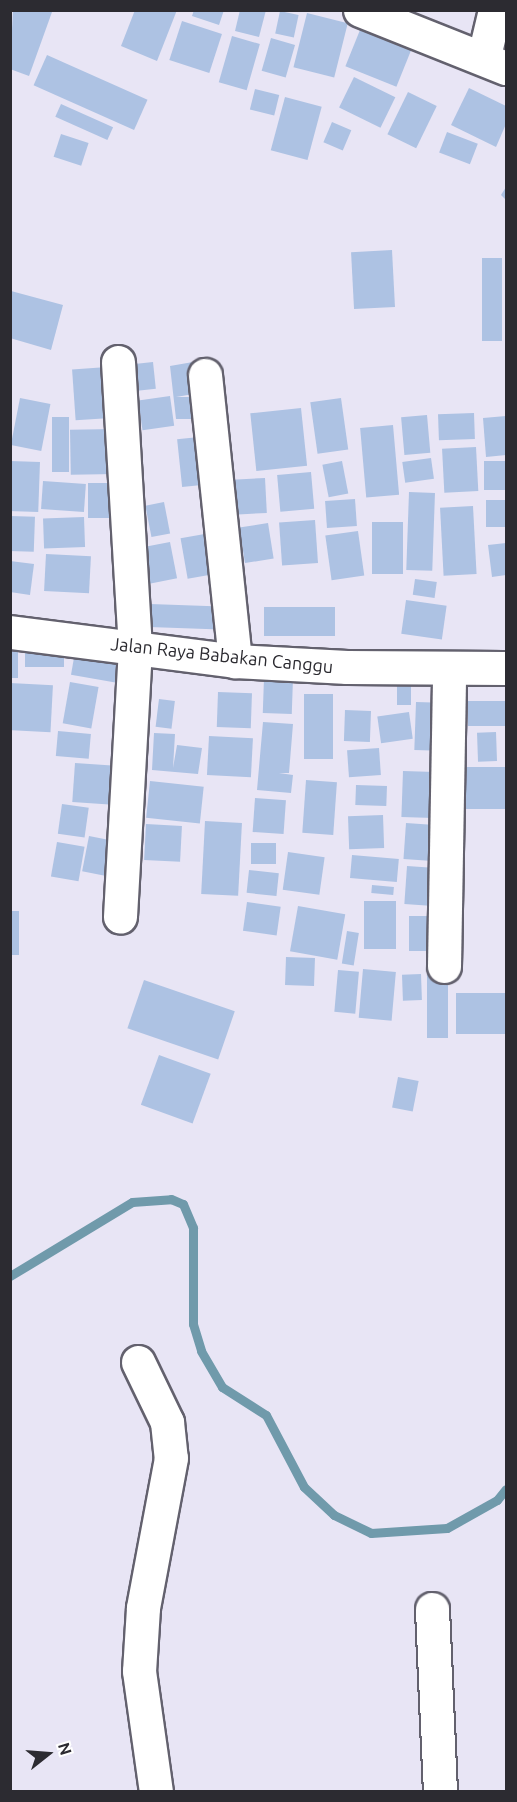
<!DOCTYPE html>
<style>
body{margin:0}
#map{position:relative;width:517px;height:1802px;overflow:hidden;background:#e8e5f5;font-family:Ubuntu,sans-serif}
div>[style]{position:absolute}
.stream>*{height:9px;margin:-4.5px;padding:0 4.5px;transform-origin:4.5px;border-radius:4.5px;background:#709aab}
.building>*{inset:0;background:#adc2e3;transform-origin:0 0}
.roads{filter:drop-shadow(2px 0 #63616e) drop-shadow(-2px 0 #63616e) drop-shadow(0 2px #63616e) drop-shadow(0 -2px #63616e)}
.minor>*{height:33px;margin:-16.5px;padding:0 16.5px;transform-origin:16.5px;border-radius:16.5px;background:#fff}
span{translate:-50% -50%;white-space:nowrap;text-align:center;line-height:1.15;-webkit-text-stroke:4.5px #fff;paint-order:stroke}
.street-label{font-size:18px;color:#2c2b31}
.frame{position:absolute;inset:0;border:12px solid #2c2b31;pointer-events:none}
.north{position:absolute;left:18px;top:1724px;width:60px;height:60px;-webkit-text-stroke:4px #fff;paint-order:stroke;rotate:73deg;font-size:16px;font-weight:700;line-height:24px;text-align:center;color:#2c2b31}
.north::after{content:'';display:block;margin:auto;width:21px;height:27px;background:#2c2b31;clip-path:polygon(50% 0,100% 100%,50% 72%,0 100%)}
</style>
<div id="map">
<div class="stream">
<div style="left:10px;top:1276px;width:143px;rotate:-31.2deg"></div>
<div style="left:132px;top:1202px;width:39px;rotate:-4deg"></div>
<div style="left:171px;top:1199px;width:13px;rotate:23deg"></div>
<div style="left:183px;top:1204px;width:26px;rotate:67deg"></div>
<div style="left:193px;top:1228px;width:96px;rotate:90deg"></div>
<div style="left:193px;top:1324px;width:28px;rotate:73deg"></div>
<div style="left:201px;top:1351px;width:42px;rotate:59.7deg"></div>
<div style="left:222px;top:1387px;width:52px;rotate:32.5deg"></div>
<div style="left:266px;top:1415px;width:81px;rotate:62.2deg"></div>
<div style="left:304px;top:1487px;width:41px;rotate:43deg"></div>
<div style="left:334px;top:1515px;width:41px;rotate:25.9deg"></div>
<div style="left:371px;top:1533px;width:76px;rotate:-3.8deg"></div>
<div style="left:447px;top:1528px;width:57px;rotate:-29.2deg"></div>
<div style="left:497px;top:1500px;width:14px;rotate:-51deg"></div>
</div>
<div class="building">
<div style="clip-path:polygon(13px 10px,52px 12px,29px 76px,10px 69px)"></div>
<div style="clip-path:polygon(135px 10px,177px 10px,157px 61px,121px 46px)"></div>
<div style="clip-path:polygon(194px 10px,224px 10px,219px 25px,192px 16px)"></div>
<div style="clip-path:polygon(240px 10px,266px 10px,259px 37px,235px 31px)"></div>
<div style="left:280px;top:11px;width:19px;height:23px;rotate:12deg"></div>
<div style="left:307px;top:13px;width:42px;height:56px;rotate:14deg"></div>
<div style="left:182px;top:21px;width:42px;height:41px;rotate:18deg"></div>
<div style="left:360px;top:30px;width:55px;height:39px;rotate:22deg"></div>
<div style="left:232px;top:36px;width:29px;height:48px;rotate:16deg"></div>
<div style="left:271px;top:38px;width:25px;height:34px;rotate:16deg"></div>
<div style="left:47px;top:55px;width:110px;height:33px;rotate:24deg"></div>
<div style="left:354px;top:77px;width:46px;height:34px;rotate:26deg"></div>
<div style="clip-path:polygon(469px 88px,506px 106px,506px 124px,496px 147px,451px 125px)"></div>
<div style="left:255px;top:89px;width:25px;height:21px;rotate:14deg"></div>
<div style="left:408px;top:92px;width:32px;height:47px;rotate:26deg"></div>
<div style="left:285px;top:97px;width:38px;height:55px;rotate:15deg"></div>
<div style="left:61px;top:104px;width:57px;height:14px;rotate:24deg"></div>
<div style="left:332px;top:122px;width:21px;height:22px;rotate:23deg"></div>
<div style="left:447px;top:132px;width:33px;height:22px;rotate:21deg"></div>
<div style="left:61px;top:134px;width:29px;height:24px;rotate:18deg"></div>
<div style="clip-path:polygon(506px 187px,506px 200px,501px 195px)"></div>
<div style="left:392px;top:250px;width:57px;height:41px;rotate:87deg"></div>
<div style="left:482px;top:258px;width:20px;height:83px"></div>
<div style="clip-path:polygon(11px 291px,63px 305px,51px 350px,10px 338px)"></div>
<div style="left:153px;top:362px;width:27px;height:23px;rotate:84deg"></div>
<div style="clip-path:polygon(193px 362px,199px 393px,176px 397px,204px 397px,204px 419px,176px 419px,170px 366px)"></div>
<div style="left:107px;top:367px;width:51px;height:35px;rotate:86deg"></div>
<div style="left:170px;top:396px;width:30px;height:32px;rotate:82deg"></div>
<div style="left:20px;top:398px;width:31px;height:48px;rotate:11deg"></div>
<div style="left:341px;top:398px;width:52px;height:31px;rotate:82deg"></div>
<div style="left:301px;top:408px;width:58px;height:51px;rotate:84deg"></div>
<div style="left:474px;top:413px;width:26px;height:36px;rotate:88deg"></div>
<div style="left:427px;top:415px;width:38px;height:26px;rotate:85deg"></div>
<div style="clip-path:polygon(506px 416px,506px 455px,486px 457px,483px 418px)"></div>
<div style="left:52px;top:417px;width:17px;height:55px"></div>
<div style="left:393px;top:425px;width:70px;height:33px;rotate:85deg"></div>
<div style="left:115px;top:429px;width:45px;height:45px;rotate:89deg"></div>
<div style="left:199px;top:437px;width:48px;height:22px;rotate:84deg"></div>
<div style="left:476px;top:447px;width:44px;height:34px;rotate:87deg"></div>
<div style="left:431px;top:458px;width:21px;height:29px;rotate:82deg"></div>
<div style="left:10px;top:461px;width:30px;height:50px;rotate:2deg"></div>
<div style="left:342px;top:461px;width:33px;height:20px;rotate:79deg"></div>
<div style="left:506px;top:461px;width:29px;height:22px;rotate:90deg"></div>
<div style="left:311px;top:472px;width:37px;height:34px;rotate:85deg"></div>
<div style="left:265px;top:478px;width:35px;height:33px;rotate:87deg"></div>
<div style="left:43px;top:481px;width:43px;height:28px;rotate:4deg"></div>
<div style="left:88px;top:483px;width:31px;height:35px"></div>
<div style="left:409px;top:492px;width:26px;height:78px;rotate:2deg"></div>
<div style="left:355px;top:499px;width:27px;height:30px;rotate:86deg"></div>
<div style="left:506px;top:500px;width:27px;height:20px;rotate:90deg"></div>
<div style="left:164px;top:502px;width:32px;height:19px;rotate:79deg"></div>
<div style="left:473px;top:506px;width:68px;height:33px;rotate:87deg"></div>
<div style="left:10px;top:516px;width:25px;height:35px;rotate:2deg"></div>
<div style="left:84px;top:517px;width:30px;height:41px;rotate:88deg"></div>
<div style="left:315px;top:520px;width:43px;height:36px;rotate:86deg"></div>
<div style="left:372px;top:522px;width:31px;height:52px"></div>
<div style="left:268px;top:523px;width:36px;height:29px;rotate:81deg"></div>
<div style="left:358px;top:531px;width:45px;height:33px;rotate:82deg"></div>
<div style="left:216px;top:532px;width:41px;height:36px;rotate:80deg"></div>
<div style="left:170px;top:542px;width:37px;height:32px;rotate:79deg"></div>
<div style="clip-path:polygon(506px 543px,506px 575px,492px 577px,488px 545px)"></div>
<div style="left:46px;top:554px;width:45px;height:37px;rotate:3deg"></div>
<div style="clip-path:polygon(10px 561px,34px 564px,30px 595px,10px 592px)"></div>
<div style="left:415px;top:579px;width:22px;height:16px;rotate:8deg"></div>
<div style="left:406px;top:600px;width:41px;height:34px;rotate:8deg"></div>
<div style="left:150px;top:604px;width:71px;height:23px;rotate:2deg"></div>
<div style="left:264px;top:607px;width:71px;height:29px"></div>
<div style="left:10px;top:644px;width:8px;height:34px"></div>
<div style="left:25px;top:644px;width:39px;height:23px"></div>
<div style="left:75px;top:652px;width:58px;height:23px;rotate:10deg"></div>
<div style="left:264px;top:678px;width:29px;height:35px;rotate:2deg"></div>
<div style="left:70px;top:682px;width:29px;height:42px;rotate:10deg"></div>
<div style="left:10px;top:683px;width:43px;height:47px;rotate:3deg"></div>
<div style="left:397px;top:684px;width:14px;height:21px"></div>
<div style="left:218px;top:692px;width:34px;height:35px;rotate:2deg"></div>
<div style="left:304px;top:694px;width:29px;height:65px"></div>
<div style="left:159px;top:699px;width:16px;height:28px;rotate:7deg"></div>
<div style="left:506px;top:701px;width:25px;height:38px;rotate:90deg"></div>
<div style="left:416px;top:702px;width:25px;height:48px;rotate:2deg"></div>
<div style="left:345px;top:710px;width:26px;height:31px;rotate:2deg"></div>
<div style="left:409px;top:712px;width:27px;height:32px;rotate:82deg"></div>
<div style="clip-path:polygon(263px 722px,293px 724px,289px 773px,279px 773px,293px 775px,291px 793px,257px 790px)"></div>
<div style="left:58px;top:731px;width:33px;height:25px;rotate:5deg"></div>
<div style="left:496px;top:732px;width:29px;height:19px;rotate:88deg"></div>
<div style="clip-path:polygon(154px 733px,175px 734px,173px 768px,177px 745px,202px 748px,198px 774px,152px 770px)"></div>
<div style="left:209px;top:736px;width:44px;height:39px;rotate:3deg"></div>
<div style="left:379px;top:748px;width:27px;height:32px;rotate:86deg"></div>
<div style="left:75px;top:763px;width:48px;height:39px;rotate:4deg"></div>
<div style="left:466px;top:767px;width:40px;height:42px"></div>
<div style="left:403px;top:771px;width:32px;height:46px;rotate:2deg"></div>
<div style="left:306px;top:780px;width:31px;height:53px;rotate:4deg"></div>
<div style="left:150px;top:781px;width:54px;height:37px;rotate:6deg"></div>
<div style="left:356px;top:785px;width:31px;height:20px;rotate:2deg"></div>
<div style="left:255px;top:798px;width:31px;height:34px;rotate:4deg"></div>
<div style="left:62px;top:804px;width:27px;height:30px;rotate:8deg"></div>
<div style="left:383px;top:815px;width:33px;height:35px;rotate:88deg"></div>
<div style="left:205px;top:821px;width:37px;height:73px;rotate:3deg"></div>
<div style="left:406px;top:823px;width:29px;height:36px;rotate:4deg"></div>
<div style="left:146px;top:824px;width:36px;height:36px;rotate:3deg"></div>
<div style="left:89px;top:836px;width:31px;height:36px;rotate:11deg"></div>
<div style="left:57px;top:842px;width:28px;height:35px;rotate:10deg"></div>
<div style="left:251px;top:843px;width:25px;height:21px"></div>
<div style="left:288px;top:852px;width:37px;height:38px;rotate:8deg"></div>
<div style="left:352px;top:855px;width:47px;height:23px;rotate:5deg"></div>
<div style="left:407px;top:866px;width:29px;height:38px;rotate:4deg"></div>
<div style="left:249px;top:870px;width:30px;height:23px;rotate:6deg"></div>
<div style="left:372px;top:885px;width:22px;height:8px;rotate:5deg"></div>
<div style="left:364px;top:901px;width:32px;height:48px"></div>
<div style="left:247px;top:902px;width:34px;height:29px;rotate:8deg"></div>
<div style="left:298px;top:906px;width:48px;height:46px;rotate:10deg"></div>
<div style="left:10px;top:911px;width:9px;height:44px"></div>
<div style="left:409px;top:916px;width:19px;height:35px"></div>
<div style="left:347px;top:931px;width:12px;height:33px;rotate:9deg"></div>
<div style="left:286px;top:957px;width:29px;height:28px;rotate:2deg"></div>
<div style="left:363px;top:969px;width:33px;height:49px;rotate:5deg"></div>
<div style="left:338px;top:970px;width:21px;height:42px;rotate:5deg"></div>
<div style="left:421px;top:974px;width:26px;height:19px;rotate:88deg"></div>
<div style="left:427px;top:974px;width:21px;height:64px"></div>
<div style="left:144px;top:980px;width:96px;height:51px;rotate:19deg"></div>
<div style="left:506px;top:993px;width:41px;height:50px;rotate:90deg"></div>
<div style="left:159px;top:1055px;width:55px;height:53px;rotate:20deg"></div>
<div style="left:398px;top:1077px;width:21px;height:31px;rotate:11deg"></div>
</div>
<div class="roads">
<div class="minor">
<div style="left:360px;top:10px;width:157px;rotate:21.7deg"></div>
<div style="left:484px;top:56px;width:47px;rotate:-76.6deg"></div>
<div style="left:118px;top:362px;width:287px;rotate:86.6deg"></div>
<div style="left:135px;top:648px;width:269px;rotate:93.2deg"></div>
<div style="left:205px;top:375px;width:288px;rotate:84deg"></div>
<div style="left:10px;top:632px;width:227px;rotate:7.3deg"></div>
<div style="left:235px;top:661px;width:112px;rotate:3.1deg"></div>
<div style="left:347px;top:667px;width:159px;rotate:0.4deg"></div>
<div style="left:444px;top:966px;width:297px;rotate:-89deg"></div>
<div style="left:138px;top:1362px;width:67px;rotate:64.2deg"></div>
<div style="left:167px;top:1422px;width:36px;rotate:84deg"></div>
<div style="left:171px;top:1458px;width:153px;rotate:100.6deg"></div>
<div style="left:143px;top:1608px;width:63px;rotate:93.6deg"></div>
<div style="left:139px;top:1671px;width:122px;rotate:82deg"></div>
<div style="left:432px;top:1609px;width:183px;rotate:87.5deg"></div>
</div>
</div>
<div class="street-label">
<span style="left:222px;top:655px;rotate:6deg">Jalan Raya Babakan Canggu</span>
</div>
<div class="frame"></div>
<div class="north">N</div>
</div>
